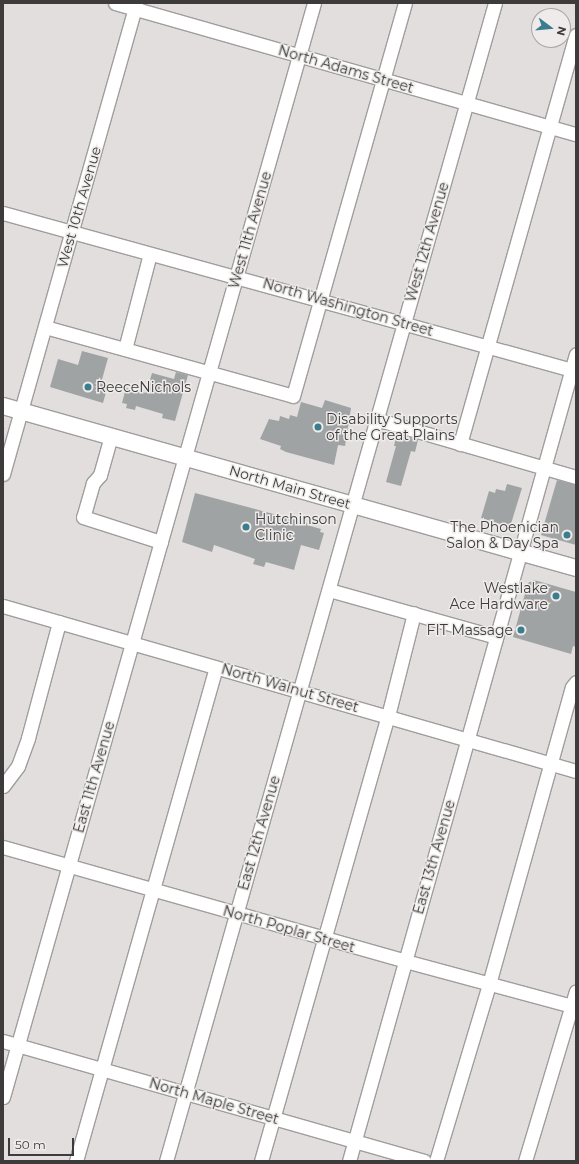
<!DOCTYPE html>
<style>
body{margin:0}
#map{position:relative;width:579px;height:1164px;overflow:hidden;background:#e1dedd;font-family:Montserrat,sans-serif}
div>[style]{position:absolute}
.building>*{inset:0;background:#a0a3a4}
.roads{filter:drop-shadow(1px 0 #a19d9d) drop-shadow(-1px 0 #a19d9d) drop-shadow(0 1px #a19d9d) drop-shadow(0 -1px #a19d9d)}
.minor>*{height:13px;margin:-6.5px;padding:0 6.5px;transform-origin:6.5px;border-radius:6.5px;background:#fff}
.major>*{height:16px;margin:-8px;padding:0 8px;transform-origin:8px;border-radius:8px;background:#fff}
.dots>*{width:11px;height:11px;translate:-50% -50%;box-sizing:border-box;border:2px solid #efebeb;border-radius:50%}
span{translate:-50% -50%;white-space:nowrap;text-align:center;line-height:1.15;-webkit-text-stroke:3px #efebeb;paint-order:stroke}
.street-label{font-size:14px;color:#3d3b3b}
.poi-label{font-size:14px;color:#3d3b3b}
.left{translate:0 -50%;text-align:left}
.right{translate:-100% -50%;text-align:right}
.frame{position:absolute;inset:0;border:4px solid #3d3b3b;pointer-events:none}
.north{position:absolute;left:531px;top:8px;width:40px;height:40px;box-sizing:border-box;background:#efebeb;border:1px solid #a8a5a5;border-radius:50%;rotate:106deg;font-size:11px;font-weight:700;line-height:16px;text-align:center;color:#3d3b3b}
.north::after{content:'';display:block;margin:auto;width:14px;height:18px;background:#3a7d8d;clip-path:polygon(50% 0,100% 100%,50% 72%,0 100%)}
.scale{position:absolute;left:8px;top:1138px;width:66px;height:18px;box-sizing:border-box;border:2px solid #3d3b3b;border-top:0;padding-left:5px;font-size:12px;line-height:14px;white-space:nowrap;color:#3d3b3b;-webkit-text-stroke:3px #efebeb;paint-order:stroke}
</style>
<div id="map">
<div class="building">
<div style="clip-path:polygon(82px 351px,108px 358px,101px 383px,108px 385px,103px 403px,50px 387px,58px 359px,78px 365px)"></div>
<div style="clip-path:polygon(176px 372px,188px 375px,175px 421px,162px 418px,163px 414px,136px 406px,135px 410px,126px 408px,127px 404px,122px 403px,126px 388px,146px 393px,152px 373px,174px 379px)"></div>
<div style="clip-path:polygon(325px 400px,351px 408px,345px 446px,338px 445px,334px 465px,286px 452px,280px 449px,281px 446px,260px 439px,269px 419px,279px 421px,280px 416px,289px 419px,290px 415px,297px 417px,301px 402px,322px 408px)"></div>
<div style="clip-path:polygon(397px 433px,418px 440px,415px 452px,411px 451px,401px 486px,386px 482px,396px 446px,394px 446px)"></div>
<div style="clip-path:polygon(557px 480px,576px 485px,576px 545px,541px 535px)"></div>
<div style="clip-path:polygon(507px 484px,522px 488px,510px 527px,481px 518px,489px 491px,495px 493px,496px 489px,505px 491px)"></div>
<div style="clip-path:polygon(195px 493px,307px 523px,307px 525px,321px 529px,320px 532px,324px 533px,319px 550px,301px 545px,294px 570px,266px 562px,264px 567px,253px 564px,255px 559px,214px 545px,212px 552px,182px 542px)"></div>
<div style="clip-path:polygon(534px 580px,576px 592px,576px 647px,573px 646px,571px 654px,513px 637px,528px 583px)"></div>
</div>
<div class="roads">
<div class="minor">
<div style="left:115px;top:3px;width:479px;rotate:15.9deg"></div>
<div style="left:3px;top:213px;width:594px;rotate:15.42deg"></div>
<div style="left:45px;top:327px;width:257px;rotate:15.5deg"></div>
<div style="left:293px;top:396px;width:409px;rotate:-74.1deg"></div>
<div style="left:125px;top:349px;width:98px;rotate:-75.3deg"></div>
<div style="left:376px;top:419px;width:208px;rotate:16.2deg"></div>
<div style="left:111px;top:436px;width:41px;rotate:105.8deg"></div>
<div style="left:100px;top:475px;width:11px;rotate:131deg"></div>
<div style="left:93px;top:483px;width:35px;rotate:106deg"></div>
<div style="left:83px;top:517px;width:82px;rotate:17.8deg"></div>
<div style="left:460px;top:444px;width:425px;rotate:-74.2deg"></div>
<div style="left:3px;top:474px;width:489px;rotate:-74.2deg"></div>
<div style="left:329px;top:590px;width:173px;rotate:15.7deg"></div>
<div style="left:3px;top:606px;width:596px;rotate:16.06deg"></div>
<div style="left:3px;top:786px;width:25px;rotate:-53deg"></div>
<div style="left:18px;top:766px;width:30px;rotate:-70deg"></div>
<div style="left:28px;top:738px;width:120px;rotate:-75deg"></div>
<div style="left:3px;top:847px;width:418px;rotate:15.8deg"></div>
<div style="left:405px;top:961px;width:177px;rotate:15.1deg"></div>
<div style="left:3px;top:1041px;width:438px;rotate:15.9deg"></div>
<div style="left:3px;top:1097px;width:1137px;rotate:-74.13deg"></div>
<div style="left:76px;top:1161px;width:513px;rotate:-74.18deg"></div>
<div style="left:166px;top:1161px;width:1204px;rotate:-74.14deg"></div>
<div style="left:261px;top:1161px;width:463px;rotate:-74.1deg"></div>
<div style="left:388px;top:716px;width:106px;rotate:-75.8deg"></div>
<div style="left:349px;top:1161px;width:838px;rotate:-74.29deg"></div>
<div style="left:436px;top:1161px;width:185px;rotate:-73.3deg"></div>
<div style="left:489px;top:984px;width:308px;rotate:-74.4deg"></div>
<div style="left:572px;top:687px;width:6px;rotate:-51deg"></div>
<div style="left:525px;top:1161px;width:177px;rotate:-73.3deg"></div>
</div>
<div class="major">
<div style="left:3px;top:406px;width:595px;rotate:15.79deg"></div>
</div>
</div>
<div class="dots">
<div style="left:88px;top:387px;background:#3a7d8d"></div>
<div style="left:318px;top:427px;background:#3a7d8d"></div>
<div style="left:246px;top:527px;background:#3a7d8d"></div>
<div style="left:567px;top:535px;background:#3a7d8d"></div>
<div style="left:556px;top:596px;background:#3a7d8d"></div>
<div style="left:521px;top:630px;background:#3a7d8d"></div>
</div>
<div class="street-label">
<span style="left:346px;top:69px;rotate:16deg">North Adams Street</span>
<span style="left:79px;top:207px;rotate:-74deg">West 10th Avenue</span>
<span style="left:250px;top:230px;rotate:-74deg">West 11th Avenue</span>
<span style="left:427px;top:242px;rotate:-74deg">West 12th Avenue</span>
<span style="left:348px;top:307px;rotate:16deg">North Washington Street</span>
<span style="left:290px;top:487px;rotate:16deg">North Main Street</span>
<span style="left:290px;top:688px;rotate:16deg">North Walnut Street</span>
<span style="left:94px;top:777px;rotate:-74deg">East 11th Avenue</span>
<span style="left:259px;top:833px;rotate:-74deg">East 12th Avenue</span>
<span style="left:434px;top:857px;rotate:-74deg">East 13th Avenue</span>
<span style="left:289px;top:929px;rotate:16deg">North Poplar Street</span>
<span style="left:214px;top:1101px;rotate:16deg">North Maple Street</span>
</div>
<div class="poi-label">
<span class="left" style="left:96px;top:387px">ReeceNichols</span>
<span class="left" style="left:326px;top:427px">Disability Supports<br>of the Great Plains</span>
<span class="left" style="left:255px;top:527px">Hutchinson<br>Clinic</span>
<span class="right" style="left:559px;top:535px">The Phoenician<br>Salon &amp; Day Spa</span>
<span class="right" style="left:548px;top:596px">Westlake<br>Ace Hardware</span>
<span class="right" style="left:513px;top:630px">FIT Massage</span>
</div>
<div class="frame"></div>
<div class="north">N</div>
<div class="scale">50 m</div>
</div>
